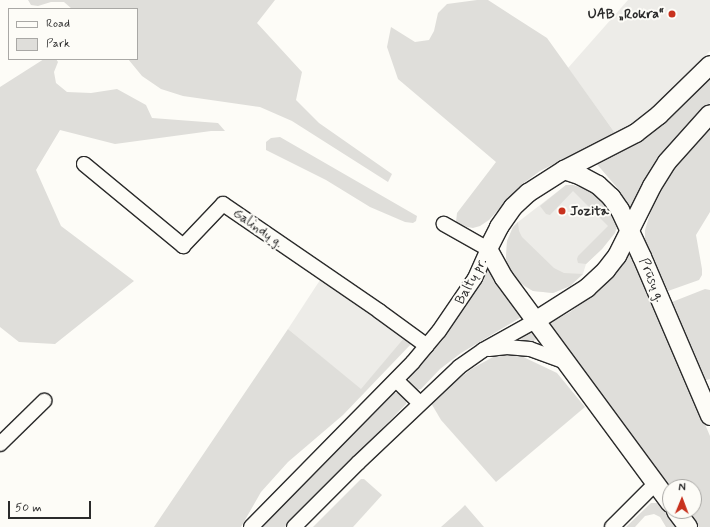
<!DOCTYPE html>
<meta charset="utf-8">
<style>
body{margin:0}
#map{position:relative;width:710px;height:527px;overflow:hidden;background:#fdfcf7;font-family:Mynerve,sans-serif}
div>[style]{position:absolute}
.built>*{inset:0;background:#edece8}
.green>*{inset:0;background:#dfdeda}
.roads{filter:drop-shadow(1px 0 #2b2b2b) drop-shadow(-1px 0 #2b2b2b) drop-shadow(0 1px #2b2b2b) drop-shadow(0 -1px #2b2b2b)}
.minor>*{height:14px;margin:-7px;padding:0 7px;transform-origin:7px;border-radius:7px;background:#fdfcf7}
.major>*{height:18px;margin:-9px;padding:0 9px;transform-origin:9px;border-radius:9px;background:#fdfcf7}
.dots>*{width:11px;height:11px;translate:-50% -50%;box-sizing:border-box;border:2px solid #fdfcf7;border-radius:50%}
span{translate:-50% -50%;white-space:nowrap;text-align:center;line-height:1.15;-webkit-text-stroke:4px #fdfcf7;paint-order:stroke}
.poi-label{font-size:14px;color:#2b2b2b;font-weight:700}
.right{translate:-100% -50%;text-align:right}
.left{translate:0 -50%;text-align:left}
.street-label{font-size:14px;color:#2b2b2b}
.legend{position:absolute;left:8px;top:8px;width:130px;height:52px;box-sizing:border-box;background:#fdfcf7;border:1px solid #a9a8a5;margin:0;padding:5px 7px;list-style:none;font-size:12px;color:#2b2b2b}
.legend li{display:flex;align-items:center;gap:8px;height:20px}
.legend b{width:20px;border:1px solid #a9a8a5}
.north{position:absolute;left:662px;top:479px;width:40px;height:40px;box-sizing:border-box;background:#fdfcf7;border:1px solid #a9a8a5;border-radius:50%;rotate:1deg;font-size:11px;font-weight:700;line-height:16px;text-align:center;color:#2b2b2b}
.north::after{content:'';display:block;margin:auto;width:14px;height:18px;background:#c8321e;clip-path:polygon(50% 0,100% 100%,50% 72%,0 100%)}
.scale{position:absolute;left:8px;top:501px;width:83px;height:18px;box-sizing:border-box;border:2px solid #2b2b2b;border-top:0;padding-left:5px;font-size:12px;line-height:14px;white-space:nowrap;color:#2b2b2b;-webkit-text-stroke:3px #fdfcf7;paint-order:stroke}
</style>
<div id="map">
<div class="built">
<div style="clip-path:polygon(628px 0,710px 0,710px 51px,661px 100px,632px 123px,615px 133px,568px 68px)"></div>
<div style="clip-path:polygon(566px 185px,573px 185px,608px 208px,615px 220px,617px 229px,602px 249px,586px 264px,583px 274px,570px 286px,553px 293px,533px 291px,524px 286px,506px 258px,507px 241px,513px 227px,518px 222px)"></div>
<div style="clip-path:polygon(322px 277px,401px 334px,403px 339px,361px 390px,288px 329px)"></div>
</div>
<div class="green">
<div style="clip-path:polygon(28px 0,275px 0,257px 23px,302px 72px,296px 100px,319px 123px,392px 174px,388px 182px,292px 121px,260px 107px,183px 96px,161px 89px,142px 76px,128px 59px,137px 59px,137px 9px,72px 9px,64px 2px,51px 2px,38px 6px,31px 5px)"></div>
<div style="clip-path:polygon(477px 0,488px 0,547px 38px,615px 133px,540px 171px,521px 185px,489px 220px,480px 226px,473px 228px,467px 227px,456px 222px,457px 213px,496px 162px,398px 79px,387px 47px,391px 27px,415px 42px,429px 40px,434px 31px,438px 13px,447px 4px)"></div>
<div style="clip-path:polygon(44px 59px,56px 59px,58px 62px,54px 72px,56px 83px,67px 92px,91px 93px,117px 89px,146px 105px,152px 118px,218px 123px,225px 131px,211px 131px,115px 144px,60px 130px,36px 170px,61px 226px,134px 281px,55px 344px,19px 342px,0 327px,0 87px)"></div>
<div style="clip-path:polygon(710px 75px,710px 103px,680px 134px,654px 165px,630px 213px,620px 191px,595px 162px)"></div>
<div style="clip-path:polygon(710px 127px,710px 212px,696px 235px,702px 269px,702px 275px,699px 280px,668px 291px,645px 241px,645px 230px,653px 204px,672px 170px)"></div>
<div style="clip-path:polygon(280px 137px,417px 216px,416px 221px,413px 223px,405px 222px,370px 207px,326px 180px,266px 150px,266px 142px,271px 138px)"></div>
<div style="clip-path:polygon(566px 185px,573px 185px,593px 191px,608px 208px,617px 225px,615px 233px,602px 249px,586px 264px,578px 263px,577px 259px,578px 256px,608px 226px,573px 191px,550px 215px,546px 214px,540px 206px)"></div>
<div style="clip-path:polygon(518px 222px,519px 231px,522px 237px,554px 268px,564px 273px,583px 274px,570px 286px,553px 293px,533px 291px,517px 281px,508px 267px,506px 258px,507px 241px,513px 227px)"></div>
<div style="clip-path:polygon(631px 251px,710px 436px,710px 527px,699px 527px,686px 511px,694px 511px,694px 487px,670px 487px,670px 490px,546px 325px,570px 312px,594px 294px,610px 279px)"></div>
<div style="clip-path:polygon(488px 268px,523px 316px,461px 353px,440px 369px,421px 389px,416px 390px,409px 384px,409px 377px,442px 341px)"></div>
<div style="clip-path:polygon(705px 289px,710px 290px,710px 379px,706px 380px,672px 302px)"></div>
<div style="clip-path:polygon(288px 329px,361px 389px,403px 339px,399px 336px,401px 334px,412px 343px,343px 415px,288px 462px,261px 492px,241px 527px,154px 527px)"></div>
<div style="clip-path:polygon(533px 330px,538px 338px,532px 342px,518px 339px)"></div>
<div style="clip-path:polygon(517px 354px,557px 373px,585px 407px,496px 482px,441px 420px,431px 403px,447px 387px,473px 368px,495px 356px)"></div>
<div style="clip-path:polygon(394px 393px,400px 393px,407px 399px,406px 404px,318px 494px,285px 527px,260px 527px)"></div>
<div style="clip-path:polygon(361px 479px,364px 479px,382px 495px,353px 527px,313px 527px)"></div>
<div style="clip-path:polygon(651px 503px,661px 503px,678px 527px,666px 527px,660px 517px,654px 514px,645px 516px,635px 527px,626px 527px)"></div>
<div style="clip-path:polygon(465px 505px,484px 527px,441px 527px,460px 510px)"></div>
</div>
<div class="roads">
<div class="minor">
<div style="left:84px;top:164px;width:129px;rotate:39.6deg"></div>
<div style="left:183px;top:246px;width:58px;rotate:-46.4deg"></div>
<div style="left:223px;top:204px;width:189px;rotate:34.4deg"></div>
<div style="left:379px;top:311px;width:59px;rotate:36.1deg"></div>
<div style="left:489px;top:349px;width:18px;rotate:-6deg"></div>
<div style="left:507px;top:347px;width:23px;rotate:5deg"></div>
<div style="left:530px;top:349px;width:35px;rotate:20deg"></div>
<div style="left:396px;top:380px;width:33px;rotate:44deg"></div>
<div style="left:0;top:444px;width:62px;rotate:-44.3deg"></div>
<div style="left:251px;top:527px;width:231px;rotate:-45.5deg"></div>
<div style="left:413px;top:362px;width:40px;rotate:-50deg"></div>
<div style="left:439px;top:331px;width:64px;rotate:-55.8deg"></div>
<div style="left:475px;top:278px;width:32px;rotate:-66deg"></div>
<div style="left:488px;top:249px;width:51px;rotate:-150.4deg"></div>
<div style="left:294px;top:527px;width:91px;rotate:-45deg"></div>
<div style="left:358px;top:463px;width:139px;rotate:-43.5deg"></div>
<div style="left:459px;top:367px;width:29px;rotate:-35deg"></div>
<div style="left:483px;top:350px;width:60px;rotate:-29.1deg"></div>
<div style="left:612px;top:527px;width:61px;rotate:-45deg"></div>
</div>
<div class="major">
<div style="left:564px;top:170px;width:18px;rotate:19deg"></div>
<div style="left:581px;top:176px;width:19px;rotate:28deg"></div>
<div style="left:598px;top:185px;width:18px;rotate:43deg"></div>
<div style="left:611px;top:197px;width:16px;rotate:55deg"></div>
<div style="left:620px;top:210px;width:52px;rotate:64.9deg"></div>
<div style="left:642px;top:257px;width:173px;rotate:66.8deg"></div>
<div style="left:535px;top:321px;width:62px;rotate:-32.4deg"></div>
<div style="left:587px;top:288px;width:26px;rotate:-43deg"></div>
<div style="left:606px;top:270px;width:18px;rotate:-52deg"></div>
<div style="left:617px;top:256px;width:78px;rotate:-63.4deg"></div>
<div style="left:652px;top:186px;width:28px;rotate:-58deg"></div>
<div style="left:667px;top:162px;width:64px;rotate:-48.1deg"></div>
<div style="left:670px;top:503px;width:280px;rotate:-126.4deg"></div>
<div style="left:504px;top:278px;width:33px;rotate:-119deg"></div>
<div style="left:488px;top:249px;width:25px;rotate:-63deg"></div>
<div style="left:499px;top:227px;width:24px;rotate:-55deg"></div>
<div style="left:513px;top:207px;width:21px;rotate:-43deg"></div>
<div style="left:528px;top:193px;width:43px;rotate:-32.6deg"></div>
<div style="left:564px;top:170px;width:81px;rotate:-27.2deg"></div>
<div style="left:636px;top:133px;width:29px;rotate:-38deg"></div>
<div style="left:659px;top:115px;width:71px;rotate:-44.4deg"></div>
<div style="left:676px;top:511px;width:20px;rotate:53deg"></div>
</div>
</div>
<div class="dots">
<div style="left:672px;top:14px;background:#c8321e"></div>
<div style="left:562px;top:211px;background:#c8321e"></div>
</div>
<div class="poi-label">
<span class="right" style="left:664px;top:14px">UAB „Rokra“</span>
<span class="left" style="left:570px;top:211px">Jozita</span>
</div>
<div class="street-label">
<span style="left:258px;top:228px;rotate:35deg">Galindų g.</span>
<span style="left:652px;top:280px;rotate:67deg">Prūsų g.</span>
<span style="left:471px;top:281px;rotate:-61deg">Baltų pr.</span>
</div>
<ul class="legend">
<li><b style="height:5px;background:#fdfcf7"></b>Road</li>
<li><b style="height:11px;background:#dfdeda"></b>Park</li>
</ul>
<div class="north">N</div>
<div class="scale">50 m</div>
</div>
